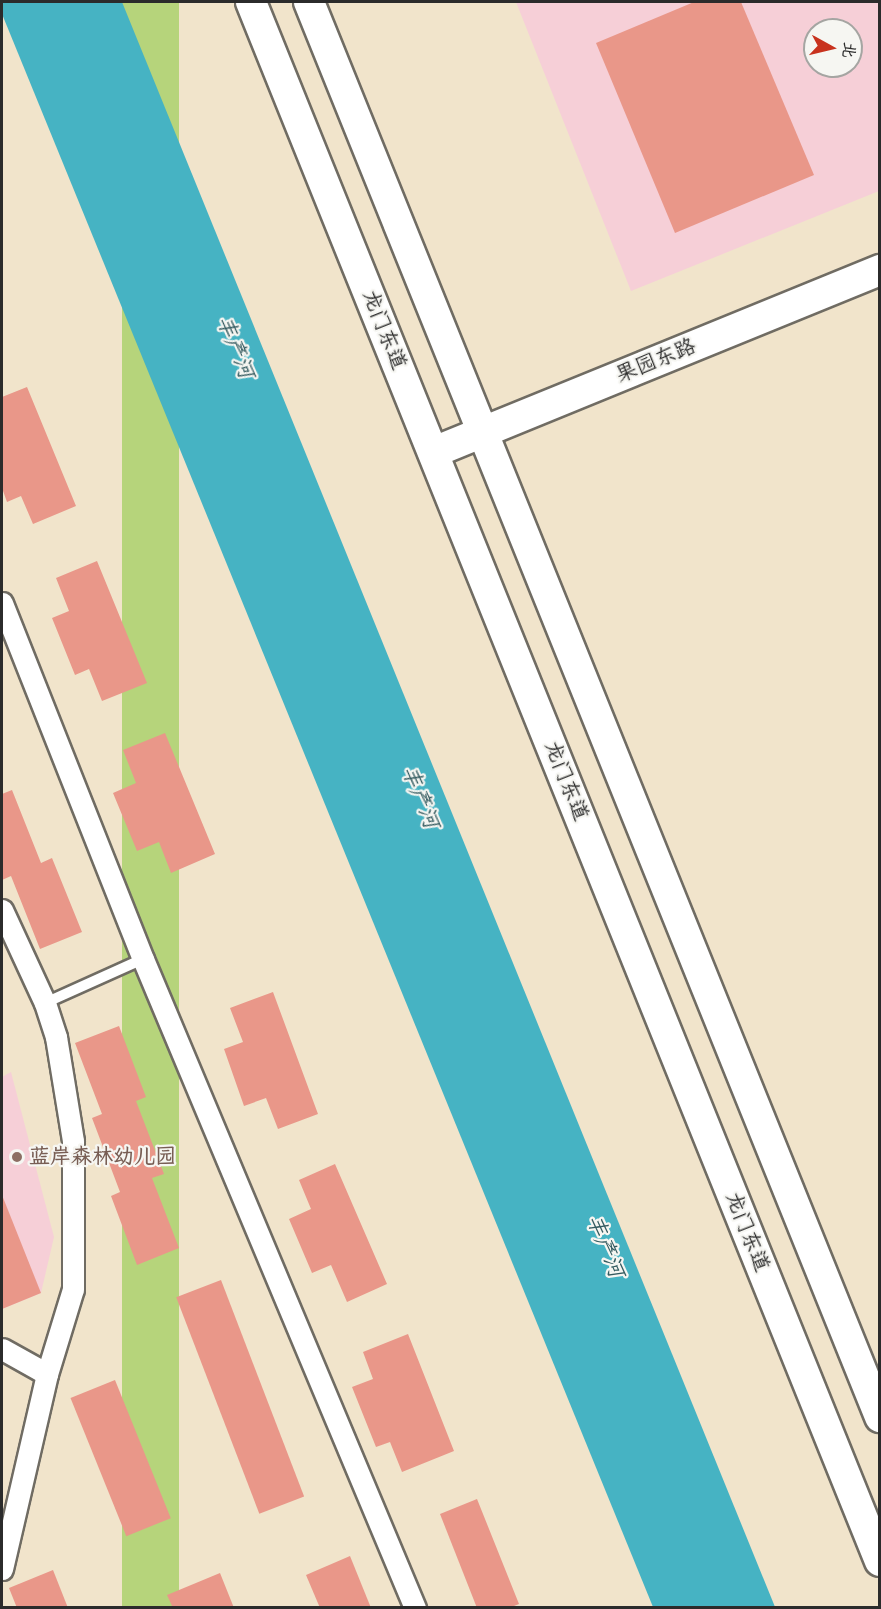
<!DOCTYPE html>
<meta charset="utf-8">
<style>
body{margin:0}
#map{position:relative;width:881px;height:1609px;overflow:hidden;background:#f1e4cb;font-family:Pangolin,"LXGW WenKai TC",sans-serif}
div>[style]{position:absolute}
.built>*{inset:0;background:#f6cfd7}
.green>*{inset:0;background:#b6d47b;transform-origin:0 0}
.water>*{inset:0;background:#46b3c3}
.building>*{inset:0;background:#e99789;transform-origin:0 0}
.roads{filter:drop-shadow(2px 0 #706c63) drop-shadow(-2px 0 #706c63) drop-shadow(0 2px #706c63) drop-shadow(0 -2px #706c63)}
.lane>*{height:10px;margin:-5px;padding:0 5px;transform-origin:5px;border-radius:5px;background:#fff}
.street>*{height:21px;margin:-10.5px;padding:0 10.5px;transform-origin:10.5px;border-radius:10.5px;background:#fff}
.secondary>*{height:30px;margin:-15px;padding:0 15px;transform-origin:15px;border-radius:15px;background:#fff}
.dots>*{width:16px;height:16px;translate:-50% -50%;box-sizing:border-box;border:3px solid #f6f6f2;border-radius:50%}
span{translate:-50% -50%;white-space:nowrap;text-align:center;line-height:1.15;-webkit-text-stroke:4.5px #f6f6f2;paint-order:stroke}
.street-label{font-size:21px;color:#2b2b2b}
.education-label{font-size:21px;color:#785e54;font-weight:700}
.left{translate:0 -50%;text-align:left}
.water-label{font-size:22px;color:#345b60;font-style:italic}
.frame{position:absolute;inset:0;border:3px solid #2b2b2b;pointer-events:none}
.north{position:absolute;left:803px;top:18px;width:60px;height:60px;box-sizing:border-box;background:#f6f6f2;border:2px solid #a5a5a2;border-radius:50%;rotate:98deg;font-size:16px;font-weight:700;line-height:24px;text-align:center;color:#2b2b2b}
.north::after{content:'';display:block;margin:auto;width:21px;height:27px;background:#c8321e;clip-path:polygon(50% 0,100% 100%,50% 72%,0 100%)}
</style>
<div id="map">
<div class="built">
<div style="clip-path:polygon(evenodd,516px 2px,879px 2px,879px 191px,631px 291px,516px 2px,815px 30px,851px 30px,851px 66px,815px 66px,815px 30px)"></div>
<div style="clip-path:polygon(11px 1072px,54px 1237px,41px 1293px,2px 1309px,2px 1077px)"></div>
</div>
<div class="green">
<div style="left:122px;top:2px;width:57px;height:1733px"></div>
</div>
<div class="water">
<div style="clip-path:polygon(2px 2px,122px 2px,775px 1607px,653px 1607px,2px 14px)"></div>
</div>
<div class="building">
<div style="clip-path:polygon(694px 2px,741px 2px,814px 175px,675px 233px,596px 43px)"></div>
<div style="clip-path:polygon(27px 387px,76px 506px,33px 524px,21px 496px,7px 502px,2px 488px,2px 397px)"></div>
<div style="clip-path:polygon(97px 561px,147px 683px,102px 701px,89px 669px,75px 675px,52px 618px,69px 611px,56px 578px)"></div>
<div style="clip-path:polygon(165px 733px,215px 854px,171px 873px,159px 842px,137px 851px,113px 793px,136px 783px,123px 750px)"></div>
<div style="clip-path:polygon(12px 790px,41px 863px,52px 858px,82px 932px,40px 949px,11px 876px,2px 880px,2px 794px)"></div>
<div style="clip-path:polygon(273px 992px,318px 1114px,278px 1129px,266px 1098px,244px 1106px,224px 1049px,243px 1042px,230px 1008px)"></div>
<div style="clip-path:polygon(119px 1026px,146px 1097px,136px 1101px,164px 1174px,152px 1178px,179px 1248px,137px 1265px,111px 1196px,120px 1192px,92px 1118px,102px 1114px,75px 1043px)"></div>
<div style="clip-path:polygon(335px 1164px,387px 1284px,347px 1302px,331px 1265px,312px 1273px,289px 1219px,311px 1209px,299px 1180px)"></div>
<div style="clip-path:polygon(2px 1195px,41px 1293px,2px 1309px)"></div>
<div style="left:221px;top:1280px;width:232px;height:48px;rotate:69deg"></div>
<div style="clip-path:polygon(408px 1334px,454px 1451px,402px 1472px,390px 1442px,376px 1447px,352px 1387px,373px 1379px,363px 1352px)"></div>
<div style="left:115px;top:1380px;width:149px;height:48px;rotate:68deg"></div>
<div style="clip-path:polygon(477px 1499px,519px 1604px,509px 1608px,477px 1608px,440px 1514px)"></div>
<div style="clip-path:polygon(350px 1556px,371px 1608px,320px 1608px,306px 1575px)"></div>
<div style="clip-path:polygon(53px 1570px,68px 1608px,17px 1608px,9px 1588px)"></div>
<div style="clip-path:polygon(220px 1573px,234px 1608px,173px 1608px,167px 1595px)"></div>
</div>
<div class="roads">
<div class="lane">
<div style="left:45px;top:1003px;width:107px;rotate:-24.2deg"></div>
</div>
<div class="street">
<div style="left:2px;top:603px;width:383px;rotate:68.4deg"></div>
<div style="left:143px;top:959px;width:704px;rotate:67.26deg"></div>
<div style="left:2px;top:910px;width:102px;rotate:65.2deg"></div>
<div style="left:45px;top:1003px;width:36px;rotate:72deg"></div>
<div style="left:56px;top:1037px;width:105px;rotate:80.7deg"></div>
<div style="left:73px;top:1141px;width:148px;rotate:90deg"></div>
<div style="left:73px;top:1289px;width:89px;rotate:107deg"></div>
<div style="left:47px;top:1374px;width:51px;rotate:-150.9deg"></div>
<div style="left:2px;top:1569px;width:200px;rotate:-77deg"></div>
</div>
<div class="secondary">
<div style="left:251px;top:2px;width:1681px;rotate:68.03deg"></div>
<div style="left:309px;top:2px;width:1526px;rotate:68.02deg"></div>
<div style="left:434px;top:452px;width:482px;rotate:-22.2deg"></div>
</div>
</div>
<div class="dots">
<div style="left:17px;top:1157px;background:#8d6e63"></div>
</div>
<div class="street-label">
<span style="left:384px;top:330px;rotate:68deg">龙门东道</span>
<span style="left:656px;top:361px;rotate:-22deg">果园东路</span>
<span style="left:566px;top:781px;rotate:68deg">龙门东道</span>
<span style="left:747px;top:1232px;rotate:68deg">龙门东道</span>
</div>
<div class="education-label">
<span class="left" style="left:29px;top:1157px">蓝岸森林幼儿园</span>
</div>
<div class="water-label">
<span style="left:235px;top:347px;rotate:68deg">丰产河</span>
<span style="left:420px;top:797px;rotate:68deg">丰产河</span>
<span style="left:605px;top:1246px;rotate:68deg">丰产河</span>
</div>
<div class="frame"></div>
<div class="north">北</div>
</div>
